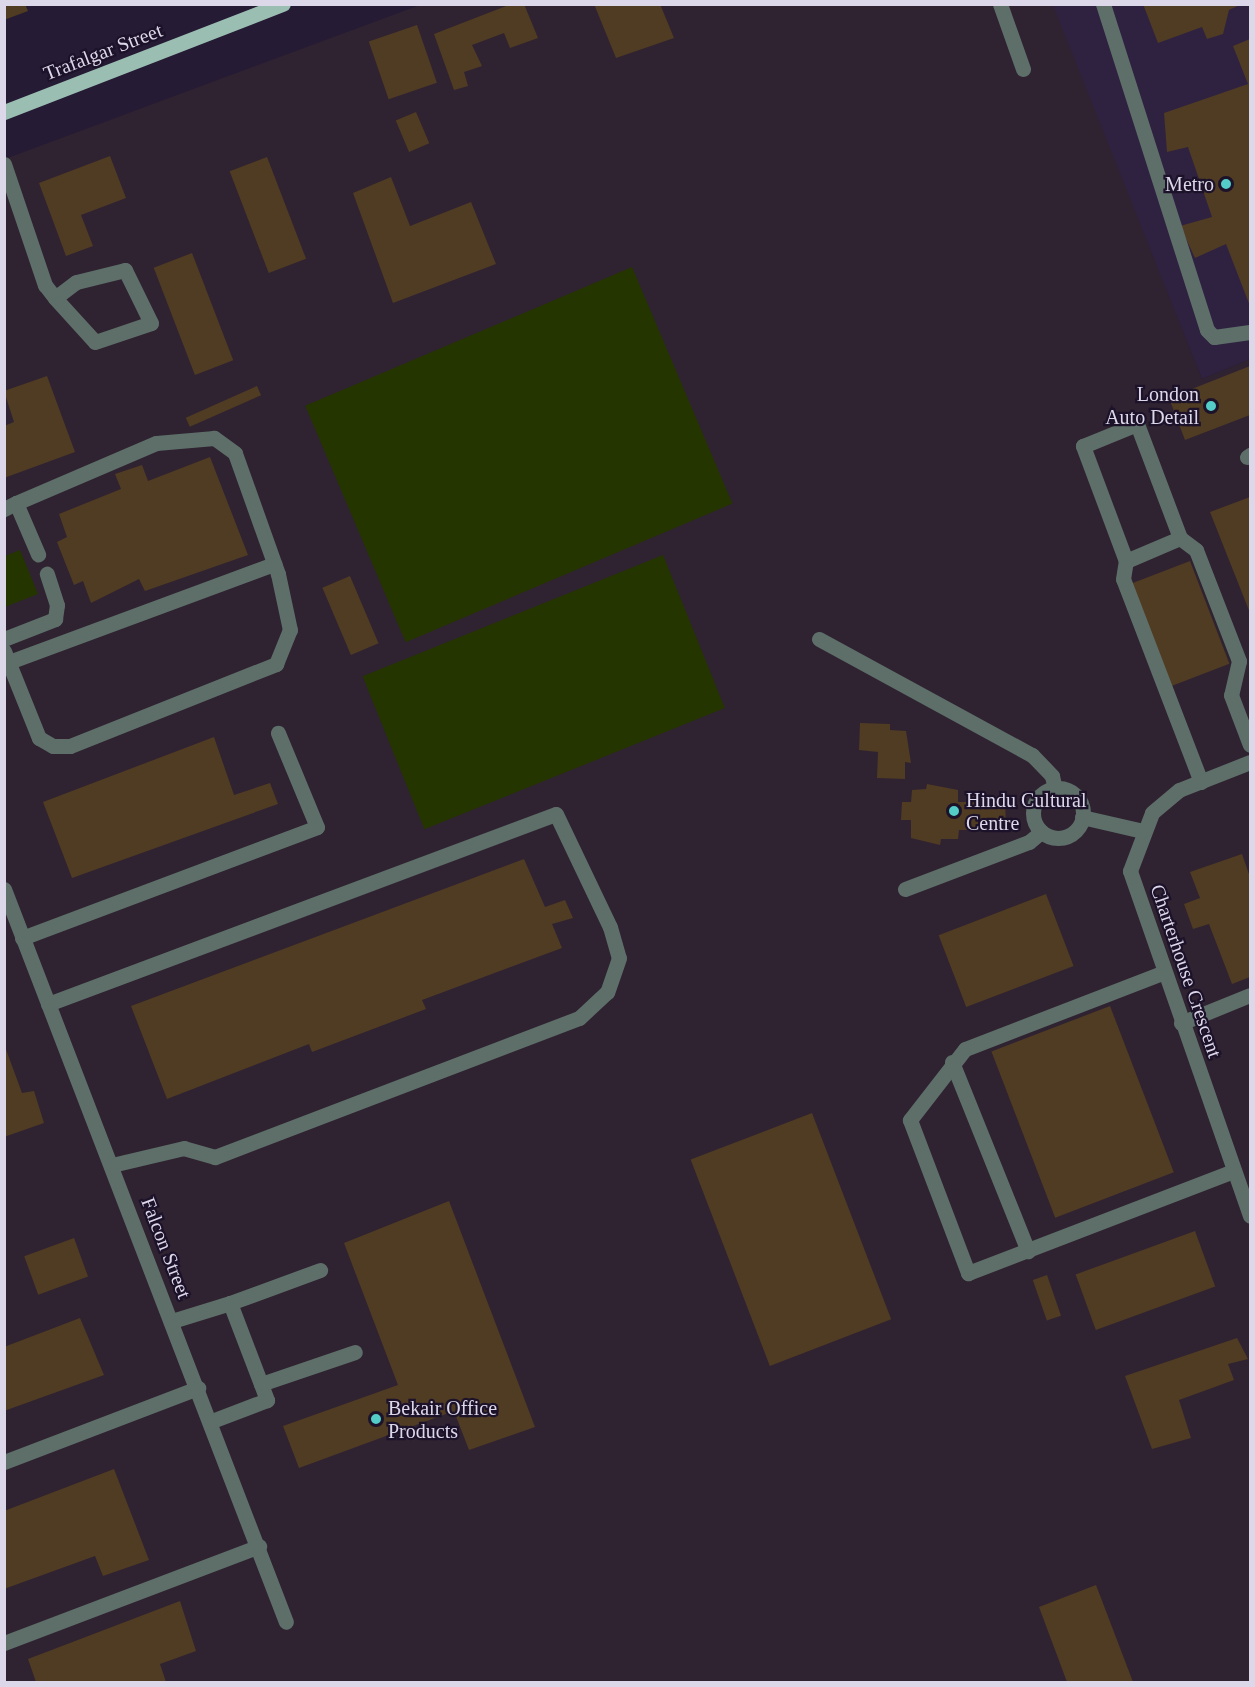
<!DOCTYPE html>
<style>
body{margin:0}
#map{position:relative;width:1255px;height:1687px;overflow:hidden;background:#251b34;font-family:Georgia,serif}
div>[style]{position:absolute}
.built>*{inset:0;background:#2f2241}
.industrial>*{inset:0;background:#2f2331}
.green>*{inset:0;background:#253500;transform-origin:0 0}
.building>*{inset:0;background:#503b23;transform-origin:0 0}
.minor>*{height:15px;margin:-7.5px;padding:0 7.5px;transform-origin:7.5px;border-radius:7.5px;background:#5e6f69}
.minor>.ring{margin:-7.5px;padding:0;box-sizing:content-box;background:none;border:15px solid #5e6f69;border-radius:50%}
.major>*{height:15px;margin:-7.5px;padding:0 7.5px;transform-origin:7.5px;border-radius:7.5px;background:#9bbeb3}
.dots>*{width:16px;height:16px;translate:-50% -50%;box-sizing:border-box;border:3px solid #1c122a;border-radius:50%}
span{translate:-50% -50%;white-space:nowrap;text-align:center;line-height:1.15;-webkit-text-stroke:4.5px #1c122a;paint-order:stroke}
.street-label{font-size:20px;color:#ddd8e9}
.poi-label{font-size:20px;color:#ddd8e9}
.right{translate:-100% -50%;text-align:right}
.left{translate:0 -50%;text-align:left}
.frame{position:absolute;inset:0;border:6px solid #ddd8e9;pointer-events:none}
</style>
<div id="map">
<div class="built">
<div style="clip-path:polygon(1051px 5px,1250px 5px,1250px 359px,1202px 379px)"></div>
</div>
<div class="industrial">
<div style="clip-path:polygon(420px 5px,1053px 5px,1202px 379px,1250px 359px,1250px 1682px,5px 1682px,5px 159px)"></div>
</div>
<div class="green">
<div style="left:632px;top:267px;width:257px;height:355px;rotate:67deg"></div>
<div style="clip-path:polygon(20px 550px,38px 594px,5px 607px,5px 556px)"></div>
<div style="left:663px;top:555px;width:165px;height:324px;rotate:68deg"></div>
</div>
<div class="building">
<div style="clip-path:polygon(4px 4px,25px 4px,28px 11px,4px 20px)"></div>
<div style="clip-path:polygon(511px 4px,524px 4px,538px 38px,510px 48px,504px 33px,472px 45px,482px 66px,464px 72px,468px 86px,454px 90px,434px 34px)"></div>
<div style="clip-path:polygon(594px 4px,660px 4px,674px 38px,616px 58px)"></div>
<div style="clip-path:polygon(1143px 4px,1242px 4px,1229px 10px,1223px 34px,1207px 39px,1202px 27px,1158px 43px)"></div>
<div style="left:417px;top:25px;width:61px;height:51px;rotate:71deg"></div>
<div style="clip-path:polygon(1250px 39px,1250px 306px,1226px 244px,1195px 258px,1180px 226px,1212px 217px,1188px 147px,1167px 152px,1164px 113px,1248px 84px,1233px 46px)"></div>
<div style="left:416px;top:112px;width:34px;height:22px;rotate:67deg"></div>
<div style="clip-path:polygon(110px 156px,126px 198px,81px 215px,93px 246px,66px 256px,39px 183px)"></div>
<div style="left:267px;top:157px;width:109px;height:40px;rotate:69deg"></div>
<div style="clip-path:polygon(391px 177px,410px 226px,471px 202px,496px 264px,393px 303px,353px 193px)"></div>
<div style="left:192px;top:253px;width:115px;height:41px;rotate:69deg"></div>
<div style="clip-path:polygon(1250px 366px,1250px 415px,1185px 440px,1169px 398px)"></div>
<div style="clip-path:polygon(47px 376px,75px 452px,4px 478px,4px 426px,14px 422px,4px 391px)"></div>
<div style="left:257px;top:386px;width:10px;height:78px;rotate:66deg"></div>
<div style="clip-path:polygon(210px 457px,248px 555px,145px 591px,139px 579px,91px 603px,83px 581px,74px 585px,57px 542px,67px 537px,59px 514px,121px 489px,115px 474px,142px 465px,148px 481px)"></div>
<div style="clip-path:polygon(1250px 497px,1250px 613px,1210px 512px)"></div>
<div style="left:1190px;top:561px;width:110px;height:62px;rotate:69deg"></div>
<div style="left:350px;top:576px;width:73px;height:30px;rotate:67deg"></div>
<div style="clip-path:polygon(860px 723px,890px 724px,890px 730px,906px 731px,911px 763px,905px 762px,905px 779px,877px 778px,878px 752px,859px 750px)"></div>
<div style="clip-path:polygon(214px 737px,234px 795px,270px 783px,278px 804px,72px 878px,43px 802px)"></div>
<div style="clip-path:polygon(927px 784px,958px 790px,958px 802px,966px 802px,966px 796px,1005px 796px,1006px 830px,959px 830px,958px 839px,941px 839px,940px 845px,911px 838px,911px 820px,901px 820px,902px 802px,911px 802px,912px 790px,926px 789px)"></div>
<div style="clip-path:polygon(1242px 854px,1250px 877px,1250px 977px,1232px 984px,1209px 924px,1193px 929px,1184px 904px,1200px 898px,1190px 872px)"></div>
<div style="clip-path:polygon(524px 859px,545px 907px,565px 900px,573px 918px,552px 924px,562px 948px,422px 1000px,426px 1009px,312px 1052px,309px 1044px,167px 1099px,131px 1006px)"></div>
<div style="left:1046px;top:894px;width:77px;height:115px;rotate:69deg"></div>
<div style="left:1110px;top:1006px;width:178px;height:127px;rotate:69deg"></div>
<div style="clip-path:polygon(4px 1044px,22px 1093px,34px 1091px,44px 1123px,4px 1137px)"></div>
<div style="left:812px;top:1113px;width:221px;height:130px;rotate:69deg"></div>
<div style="clip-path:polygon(449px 1201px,535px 1427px,469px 1450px,454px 1411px,299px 1468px,283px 1426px,398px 1385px,344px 1243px)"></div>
<div style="left:1195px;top:1231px;width:59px;height:127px;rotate:70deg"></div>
<div style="left:74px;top:1238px;width:41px;height:53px;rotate:70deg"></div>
<div style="left:1047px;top:1275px;width:43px;height:15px;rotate:71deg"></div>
<div style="clip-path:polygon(80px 1318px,104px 1375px,4px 1411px,4px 1347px)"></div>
<div style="clip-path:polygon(1237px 1338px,1248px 1359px,1228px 1364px,1234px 1380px,1179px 1400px,1191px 1438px,1152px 1449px,1125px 1376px)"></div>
<div style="clip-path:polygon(114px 1469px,149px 1560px,103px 1576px,95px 1556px,4px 1589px,4px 1511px)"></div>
<div style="clip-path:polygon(1096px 1585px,1133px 1682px,1067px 1682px,1039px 1607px)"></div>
<div style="clip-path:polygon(180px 1601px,196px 1651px,160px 1664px,166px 1682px,36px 1682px,28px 1659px)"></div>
</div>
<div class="minor">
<div style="left:1000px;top:4px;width:69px;rotate:70.5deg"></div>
<div style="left:1103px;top:4px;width:342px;rotate:72.3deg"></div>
<div style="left:1207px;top:330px;width:10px;rotate:45deg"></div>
<div style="left:1214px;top:337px;width:36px;rotate:-8deg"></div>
<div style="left:4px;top:164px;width:128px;rotate:71.3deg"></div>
<div style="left:45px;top:285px;width:16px;rotate:52deg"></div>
<div style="left:55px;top:298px;width:59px;rotate:47.7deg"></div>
<div style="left:95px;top:342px;width:59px;rotate:-18.7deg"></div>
<div style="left:151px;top:323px;width:59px;rotate:-116.1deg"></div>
<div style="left:125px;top:270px;width:50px;rotate:166.2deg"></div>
<div style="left:76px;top:282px;width:26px;rotate:143deg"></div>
<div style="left:1247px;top:457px;width:4px;rotate:-34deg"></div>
<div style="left:4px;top:509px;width:13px;rotate:-27deg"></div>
<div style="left:16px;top:503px;width:56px;rotate:66.7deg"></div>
<div style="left:1126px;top:561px;width:59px;rotate:-23.1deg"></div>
<div style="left:4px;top:639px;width:55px;rotate:-21.4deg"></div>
<div style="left:55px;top:619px;width:14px;rotate:-82deg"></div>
<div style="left:57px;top:605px;width:33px;rotate:-108deg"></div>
<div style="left:819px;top:639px;width:243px;rotate:28.6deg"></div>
<div style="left:1032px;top:755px;width:29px;rotate:46deg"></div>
<div style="left:1052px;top:776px;width:13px;rotate:77deg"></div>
<div style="left:4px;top:651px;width:94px;rotate:68.1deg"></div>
<div style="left:39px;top:738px;width:16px;rotate:30deg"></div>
<div style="left:53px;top:746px;width:17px"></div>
<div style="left:70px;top:746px;width:222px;rotate:-21.7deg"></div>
<div style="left:276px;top:664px;width:37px;rotate:-68deg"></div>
<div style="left:290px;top:630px;width:57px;rotate:-102.1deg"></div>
<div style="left:278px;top:574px;width:128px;rotate:-109.6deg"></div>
<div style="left:235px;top:453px;width:26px;rotate:-144deg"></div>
<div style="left:214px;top:438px;width:58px;rotate:175.1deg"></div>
<div style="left:156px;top:443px;width:152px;rotate:156.8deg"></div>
<div style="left:9px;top:662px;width:283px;rotate:-20.3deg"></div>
<div style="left:1250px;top:762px;width:76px;rotate:158.5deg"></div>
<div style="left:1179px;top:790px;width:35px;rotate:140deg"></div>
<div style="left:1152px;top:813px;width:62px;rotate:110.8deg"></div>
<div style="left:1130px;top:871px;width:365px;rotate:70.8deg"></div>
<div style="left:1201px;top:782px;width:217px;rotate:-111deg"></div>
<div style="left:1123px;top:579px;width:18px;rotate:-81deg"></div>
<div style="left:1126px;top:561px;width:123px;rotate:-110.5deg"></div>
<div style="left:1083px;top:446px;width:58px;rotate:-22.2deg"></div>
<div style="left:1137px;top:424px;width:122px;rotate:69.3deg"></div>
<div style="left:1180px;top:538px;width:20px;rotate:37deg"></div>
<div style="left:1196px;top:550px;width:119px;rotate:68.8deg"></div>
<div style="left:1239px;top:661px;width:35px;rotate:103deg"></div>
<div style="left:1231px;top:695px;width:53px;rotate:69.2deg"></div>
<div class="ring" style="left:1033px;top:788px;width:35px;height:35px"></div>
<div style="left:1082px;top:817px;width:63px;rotate:12.9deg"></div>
<div style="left:4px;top:889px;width:785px;rotate:68.96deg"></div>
<div style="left:905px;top:889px;width:133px;rotate:-20.8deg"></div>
<div style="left:1029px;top:842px;width:16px;rotate:-40deg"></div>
<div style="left:22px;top:938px;width:315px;rotate:-20.6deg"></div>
<div style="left:317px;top:827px;width:102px;rotate:-112.5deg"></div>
<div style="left:1162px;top:973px;width:211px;rotate:158.9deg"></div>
<div style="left:965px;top:1049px;width:90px;rotate:127.8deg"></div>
<div style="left:910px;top:1120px;width:164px;rotate:69.2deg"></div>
<div style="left:968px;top:1273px;width:285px;rotate:-21deg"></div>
<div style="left:48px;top:1004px;width:542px;rotate:-20.51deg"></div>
<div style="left:556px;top:814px;width:125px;rotate:64.5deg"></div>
<div style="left:610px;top:927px;width:32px;rotate:74deg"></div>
<div style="left:619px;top:958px;width:36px;rotate:109deg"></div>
<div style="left:607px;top:992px;width:38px;rotate:137deg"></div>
<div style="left:579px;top:1018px;width:390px;rotate:159.1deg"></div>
<div style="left:215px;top:1157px;width:32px;rotate:-164deg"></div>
<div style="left:184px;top:1148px;width:74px;rotate:166.7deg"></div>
<div style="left:1181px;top:1023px;width:74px;rotate:-22.1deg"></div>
<div style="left:952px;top:1062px;width:204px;rotate:68.1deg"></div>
<div style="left:230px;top:1303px;width:96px;rotate:-20.1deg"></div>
<div style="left:172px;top:1321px;width:61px;rotate:-17.2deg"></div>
<div style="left:230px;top:1303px;width:104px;rotate:69.1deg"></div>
<div style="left:267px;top:1400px;width:59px;rotate:159.1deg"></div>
<div style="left:261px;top:1384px;width:99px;rotate:-18.8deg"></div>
<div style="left:4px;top:1462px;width:208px;rotate:-20.9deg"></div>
<div style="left:4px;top:1643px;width:273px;rotate:-20.8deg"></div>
</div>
<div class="major">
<div style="left:4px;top:112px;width:299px;rotate:-21.2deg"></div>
</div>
<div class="dots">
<div style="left:1226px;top:184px;background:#54cdc8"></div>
<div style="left:1211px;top:406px;background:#54cdc8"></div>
<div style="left:954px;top:811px;background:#54cdc8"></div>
<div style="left:376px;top:1419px;background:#54cdc8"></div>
</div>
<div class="street-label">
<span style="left:103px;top:52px;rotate:-21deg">Trafalgar Street</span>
<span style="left:1186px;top:971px;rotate:71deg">Charterhouse Crescent</span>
<span style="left:166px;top:1248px;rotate:69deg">Falcon Street</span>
</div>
<div class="poi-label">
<span class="right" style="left:1214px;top:184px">Metro</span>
<span class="right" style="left:1199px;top:406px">London<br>Auto Detail</span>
<span class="left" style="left:966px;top:812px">Hindu Cultural<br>Centre</span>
<span class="left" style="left:388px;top:1420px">Bekair Office<br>Products</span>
</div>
<div class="frame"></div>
</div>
